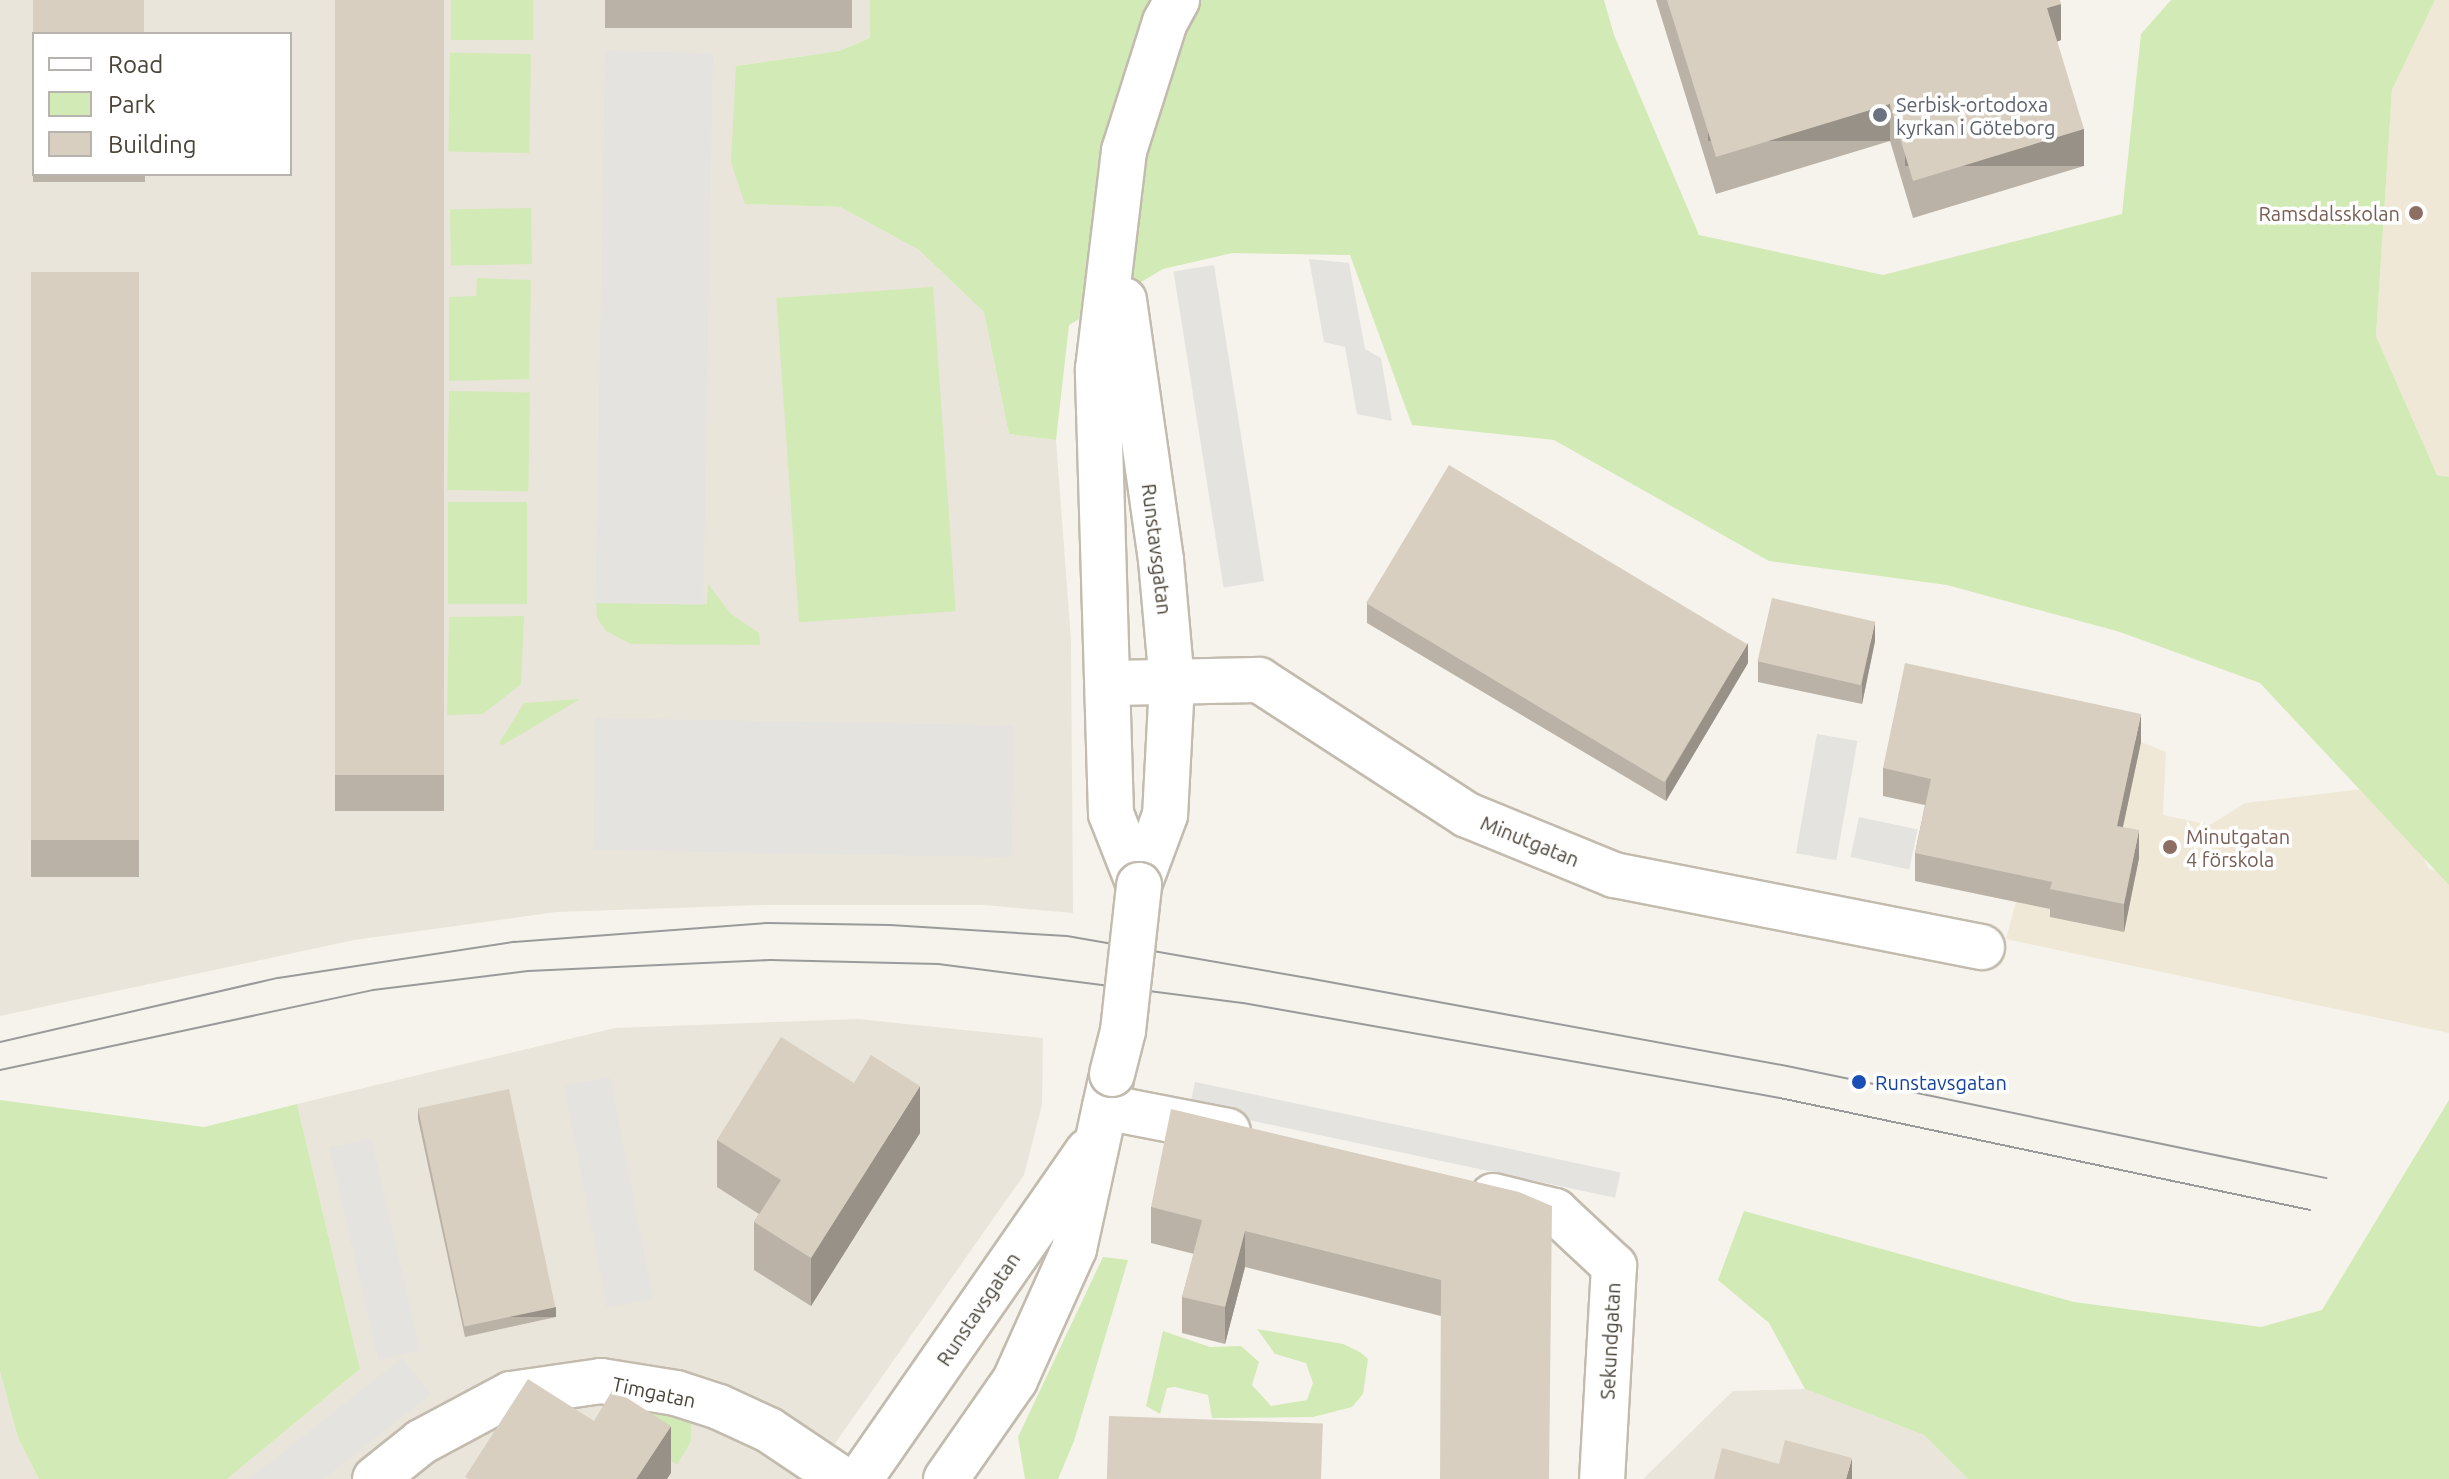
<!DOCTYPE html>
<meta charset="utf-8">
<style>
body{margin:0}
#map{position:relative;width:2449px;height:1479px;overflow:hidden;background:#f6f3ec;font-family:Ubuntu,sans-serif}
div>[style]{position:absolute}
.residential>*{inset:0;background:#eae5da}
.education>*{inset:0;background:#efe8d6}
.green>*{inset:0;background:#d2eab5;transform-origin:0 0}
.parking>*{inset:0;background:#e5e3e0;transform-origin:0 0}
.roads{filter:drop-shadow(2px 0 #c2bbae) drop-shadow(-2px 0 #c2bbae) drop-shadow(0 2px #c2bbae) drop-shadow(0 -2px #c2bbae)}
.minor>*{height:44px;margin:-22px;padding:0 22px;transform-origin:22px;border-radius:22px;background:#fff}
.tram>*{height:2px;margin:-1px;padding:0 1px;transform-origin:1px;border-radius:1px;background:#9a9a9a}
.bridges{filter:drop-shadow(2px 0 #c2bbae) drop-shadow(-2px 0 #c2bbae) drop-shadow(0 2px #c2bbae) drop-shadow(0 -2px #c2bbae)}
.minor-bridge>*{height:44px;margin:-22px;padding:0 22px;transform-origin:22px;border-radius:22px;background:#fff}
.wall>*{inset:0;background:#bab2a6;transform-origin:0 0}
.shaded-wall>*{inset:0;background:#979187;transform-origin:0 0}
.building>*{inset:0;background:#d8cfc1;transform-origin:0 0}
.dots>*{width:22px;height:22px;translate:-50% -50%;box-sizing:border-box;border:4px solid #fff;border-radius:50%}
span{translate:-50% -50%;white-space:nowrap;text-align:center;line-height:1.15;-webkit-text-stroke:7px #fff;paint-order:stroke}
.worship-label{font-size:20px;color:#5b616d}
.left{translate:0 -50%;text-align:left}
.education-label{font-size:20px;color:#785e54}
.right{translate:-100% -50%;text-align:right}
.street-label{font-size:20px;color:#4b4439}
.transit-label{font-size:20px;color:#164399}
.legend{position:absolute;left:32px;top:32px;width:260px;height:144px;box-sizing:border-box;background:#fff;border:2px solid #b7b4b0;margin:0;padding:10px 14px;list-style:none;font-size:24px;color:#4b4439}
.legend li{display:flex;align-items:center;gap:16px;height:40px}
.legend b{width:40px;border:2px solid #b7b4b0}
</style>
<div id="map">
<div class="residential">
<div style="clip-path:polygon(evenodd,0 0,870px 0,870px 38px,839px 51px,736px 66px,746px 204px,840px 207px,919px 250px,984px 312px,1009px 434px,1056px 440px,1071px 640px,1073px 913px,983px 905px,762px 905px,556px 912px,354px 940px,0 1016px,0 0,34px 34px,290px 34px,290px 174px,34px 174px,34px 34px)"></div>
<div style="clip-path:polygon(858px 1019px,1043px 1038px,1042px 1105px,1024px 1175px,810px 1479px,227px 1479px,360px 1369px,297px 1104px,615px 1028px)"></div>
<div style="clip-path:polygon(0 1372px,18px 1438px,39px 1479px,0 1479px)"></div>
<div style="clip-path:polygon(1805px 1389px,1924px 1435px,1968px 1479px,1643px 1479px,1733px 1391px)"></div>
</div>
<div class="education">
<div style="clip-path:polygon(2435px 0,2449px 0,2449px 477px,2437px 475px,2376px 336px,2392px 90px)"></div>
<div style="clip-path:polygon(1905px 691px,2141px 742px,2166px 752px,2163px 815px,2210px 825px,2245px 803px,2388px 786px,2429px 869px,2449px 875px,2449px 1033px,2006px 939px,2016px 902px,1915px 881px,1931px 807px,1883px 796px)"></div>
</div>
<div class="green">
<div style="left:451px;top:0;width:82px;height:40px"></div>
<div style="clip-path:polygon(870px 0,1604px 0,1614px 35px,1699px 235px,1883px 275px,2122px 214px,2141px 34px,2171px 0,2435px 0,2392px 90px,2376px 336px,2437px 475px,2449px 477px,2449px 885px,2260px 683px,2120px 632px,1947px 585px,1769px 561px,1554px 440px,1412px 425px,1350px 255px,1232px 253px,1163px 269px,1069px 325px,1056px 440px,1009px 434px,984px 312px,919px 250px,840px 207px,745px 204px,731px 162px,736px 66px,839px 51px,870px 38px)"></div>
<div style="left:531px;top:54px;width:99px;height:81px;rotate:91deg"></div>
<div style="left:531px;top:208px;width:56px;height:81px;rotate:89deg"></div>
<div style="clip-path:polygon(477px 278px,531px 280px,529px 379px,449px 381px,449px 297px,476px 296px)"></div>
<div style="left:933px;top:287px;width:325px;height:157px;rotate:86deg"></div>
<div style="left:449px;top:391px;width:81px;height:99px;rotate:1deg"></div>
<div style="left:448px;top:502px;width:79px;height:102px"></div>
<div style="clip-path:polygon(708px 584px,731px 614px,759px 633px,760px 645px,631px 644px,606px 631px,597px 618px,596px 600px,707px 604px)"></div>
<div style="clip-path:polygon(524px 616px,521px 684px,483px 714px,447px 715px,449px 617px)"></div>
<div style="clip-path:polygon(580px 699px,503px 745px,499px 743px,524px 703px)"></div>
<div style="clip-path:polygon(0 1100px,204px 1127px,297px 1104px,360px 1369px,227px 1479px,39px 1479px,18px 1438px,0 1372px)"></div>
<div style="clip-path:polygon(2449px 1100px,2449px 1479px,1968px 1479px,1924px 1435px,1805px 1389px,1769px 1323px,1718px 1280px,1744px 1211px,2074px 1302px,2261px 1327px,2322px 1310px)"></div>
<div style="clip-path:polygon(1103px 1257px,1128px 1260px,1074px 1441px,1058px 1479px,1025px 1479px,1018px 1437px)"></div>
<div style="clip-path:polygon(1257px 1329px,1343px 1344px,1360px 1352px,1368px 1359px,1363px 1394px,1352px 1407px,1313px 1417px,1212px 1418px,1208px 1395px,1175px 1387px,1167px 1388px,1160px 1414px,1146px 1406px,1163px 1331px,1210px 1347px,1241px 1346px,1259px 1362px,1252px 1385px,1271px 1406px,1307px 1400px,1313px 1383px,1306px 1363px,1275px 1354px)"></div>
<div style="clip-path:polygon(649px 1409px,691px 1423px,691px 1441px,677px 1465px,604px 1411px)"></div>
</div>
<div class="parking">
<div style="left:605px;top:51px;width:108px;height:552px;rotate:1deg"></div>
<div style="clip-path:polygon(1309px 259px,1349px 263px,1365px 349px,1381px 358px,1392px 421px,1357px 414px,1345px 347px,1324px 342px)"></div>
<div style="left:1214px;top:265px;width:320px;height:41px;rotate:81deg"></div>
<div style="left:595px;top:718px;width:419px;height:132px;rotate:1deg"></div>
<div style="left:1817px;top:734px;width:41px;height:121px;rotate:10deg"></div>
<div style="left:1859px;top:817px;width:60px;height:41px;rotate:12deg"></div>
<div style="left:610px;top:1077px;width:226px;height:47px;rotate:79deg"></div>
<div style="left:1195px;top:1082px;width:435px;height:26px;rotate:12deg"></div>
<div style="left:371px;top:1138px;width:218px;height:43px;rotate:77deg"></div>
<div style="clip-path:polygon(402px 1358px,431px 1394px,323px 1479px,249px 1479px)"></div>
</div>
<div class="roads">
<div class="minor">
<div style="left:1124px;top:300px;width:263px;rotate:81.9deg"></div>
<div style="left:1161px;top:560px;width:123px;rotate:84.9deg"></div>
<div style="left:1172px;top:683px;width:132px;rotate:93deg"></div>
<div style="left:1165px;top:815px;width:75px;rotate:110.4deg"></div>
<div style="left:1110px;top:683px;width:149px;rotate:-1.2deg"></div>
<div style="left:1259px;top:680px;width:248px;rotate:33deg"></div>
<div style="left:1467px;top:815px;width:159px;rotate:22.2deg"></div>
<div style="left:1614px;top:875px;width:375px;rotate:11.1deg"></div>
<div style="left:1139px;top:885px;width:76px;rotate:-111.5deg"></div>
<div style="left:1111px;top:814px;width:445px;rotate:-91.7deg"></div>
<div style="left:1098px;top:369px;width:220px;rotate:-83.2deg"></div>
<div style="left:1124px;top:151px;width:135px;rotate:-72.4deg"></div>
<div style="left:1165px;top:22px;width:25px;rotate:-61deg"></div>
<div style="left:1105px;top:1107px;width:125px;rotate:11deg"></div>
<div style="left:1493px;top:1196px;width:64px;rotate:13.6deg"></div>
<div style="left:1555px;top:1211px;width:81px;rotate:43deg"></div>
<div style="left:1614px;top:1266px;width:213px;rotate:93.2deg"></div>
<div style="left:375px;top:1479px;width:59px;rotate:-38.8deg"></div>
<div style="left:421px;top:1442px;width:102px;rotate:-28.1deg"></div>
<div style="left:511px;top:1394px;width:91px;rotate:-8.2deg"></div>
<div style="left:601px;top:1381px;width:76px;rotate:9.1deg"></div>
<div style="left:676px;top:1393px;width:45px;rotate:18deg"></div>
<div style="left:719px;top:1407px;width:55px;rotate:24.7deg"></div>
<div style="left:769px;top:1430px;width:88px;rotate:33.9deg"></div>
<div style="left:860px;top:1479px;width:399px;rotate:-55.2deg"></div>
<div style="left:946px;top:1479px;width:121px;rotate:-55.1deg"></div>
<div style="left:1015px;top:1380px;width:144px;rotate:-65.8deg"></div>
<div style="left:1074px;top:1249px;width:173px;rotate:-77.7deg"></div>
</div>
</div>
<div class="tram">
<div style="left:0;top:1042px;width:285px;rotate:-13deg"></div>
<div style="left:278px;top:978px;width:239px;rotate:-8.7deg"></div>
<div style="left:514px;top:942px;width:254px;rotate:-4.3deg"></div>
<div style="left:767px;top:923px;width:123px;rotate:0.9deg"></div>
<div style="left:890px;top:925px;width:177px;rotate:3.6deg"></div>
<div style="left:1067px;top:936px;width:250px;rotate:9.9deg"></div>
<div style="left:1313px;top:979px;width:482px;rotate:10.4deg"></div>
<div style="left:1787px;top:1066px;width:551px;rotate:11.74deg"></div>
<div style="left:0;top:1070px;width:381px;rotate:-12.1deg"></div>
<div style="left:373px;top:990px;width:156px;rotate:-7deg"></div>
<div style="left:528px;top:971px;width:242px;rotate:-2.6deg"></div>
<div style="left:770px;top:960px;width:168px;rotate:1.4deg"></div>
<div style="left:938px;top:964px;width:307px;rotate:7.3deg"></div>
<div style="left:1243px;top:1003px;width:545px;rotate:10.03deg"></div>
<div style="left:1780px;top:1098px;width:542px;rotate:11.93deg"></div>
</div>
<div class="bridges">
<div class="minor-bridge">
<div style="left:1112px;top:1074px;width:44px;rotate:-75.7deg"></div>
<div style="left:1123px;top:1031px;width:147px;rotate:-83.7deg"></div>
</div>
</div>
<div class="wall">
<div style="clip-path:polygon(33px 0,34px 34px,34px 174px,145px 174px,145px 182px,33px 182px)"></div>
<div style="left:335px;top:0;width:109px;height:811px"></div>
<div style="left:605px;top:0;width:247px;height:28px"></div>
<div style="clip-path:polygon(1656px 0,2060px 0,2061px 40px,2057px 42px,2084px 166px,1913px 218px,1890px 141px,1716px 194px)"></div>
<div style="left:31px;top:272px;width:108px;height:605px"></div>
<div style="clip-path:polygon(1367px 603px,1748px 663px,1666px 801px,1367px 623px)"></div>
<div style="clip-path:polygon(1875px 641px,1862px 704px,1758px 682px,1758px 661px)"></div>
<div style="clip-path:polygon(2141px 742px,2123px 827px,2139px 858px,2124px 932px,2050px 917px,2050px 909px,1915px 881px,1915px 853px,1925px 805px,1883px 796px,1883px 768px)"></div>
<div style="clip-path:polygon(418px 1109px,556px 1317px,465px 1337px,418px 1119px)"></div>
<div style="clip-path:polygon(920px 1133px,811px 1306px,754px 1270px,754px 1222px,759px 1214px,717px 1187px,717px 1140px)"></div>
<div style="clip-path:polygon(1519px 1192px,1441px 1316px,1245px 1267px,1225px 1344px,1182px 1333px,1182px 1297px,1194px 1254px,1151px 1243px,1151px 1207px)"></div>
</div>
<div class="shaded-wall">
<div style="clip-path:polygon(2061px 4px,2061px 40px,2047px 45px,2047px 8px)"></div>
<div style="left:1890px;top:104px;width:37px;height:182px;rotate:90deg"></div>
<div style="left:2084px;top:129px;width:37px;height:179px;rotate:90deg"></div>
<div style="clip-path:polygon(1875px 621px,1875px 641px,1862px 704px,1862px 683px)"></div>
<div style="clip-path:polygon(1748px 643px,1748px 663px,1666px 801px,1666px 781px)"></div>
<div style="clip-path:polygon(2141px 714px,2141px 742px,2117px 854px,2117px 826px)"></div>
<div style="clip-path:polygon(2139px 830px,2139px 858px,2124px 932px,2124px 904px)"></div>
<div style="clip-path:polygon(920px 1086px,920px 1133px,811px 1306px,811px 1258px)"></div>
<div style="clip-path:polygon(1245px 1231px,1245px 1267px,1225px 1344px,1225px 1307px)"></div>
<div style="left:556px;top:1307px;width:10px;height:93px;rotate:90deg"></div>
<div style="clip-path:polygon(671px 1426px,671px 1473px,667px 1479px,636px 1479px)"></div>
<div style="clip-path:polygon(1852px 1458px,1852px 1479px,1846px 1479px)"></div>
</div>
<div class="building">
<div style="clip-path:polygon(33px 0,144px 0,144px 34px,34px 34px,34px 153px,33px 153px)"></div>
<div style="left:335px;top:0;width:109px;height:775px"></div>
<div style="clip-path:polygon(1667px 0,2060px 0,2061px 4px,2047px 8px,2084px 129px,1913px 181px,1890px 104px,1716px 157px)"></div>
<div style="left:31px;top:272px;width:108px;height:568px"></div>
<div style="left:1449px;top:465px;width:348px;height:161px;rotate:31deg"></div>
<div style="left:1772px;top:598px;width:106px;height:65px;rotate:13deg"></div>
<div style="clip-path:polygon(1905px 663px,2141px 714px,2117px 826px,2139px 830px,2124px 904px,2050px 889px,2052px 882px,1915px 853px,1931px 779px,1883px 768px)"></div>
<div style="clip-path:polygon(781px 1037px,854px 1083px,871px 1055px,920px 1086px,811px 1258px,754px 1222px,781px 1180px,717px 1140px)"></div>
<div style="left:509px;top:1089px;width:223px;height:93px;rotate:78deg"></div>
<div style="clip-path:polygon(1171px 1109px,1519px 1192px,1552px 1206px,1549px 1479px,1440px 1479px,1441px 1280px,1245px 1231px,1225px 1307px,1182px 1297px,1202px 1220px,1151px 1207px)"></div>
<div style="clip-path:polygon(528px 1379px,594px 1421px,613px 1389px,671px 1426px,636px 1479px,469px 1479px,465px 1477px)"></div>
<div style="left:1109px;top:1416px;width:214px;height:63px;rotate:2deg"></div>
<div style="clip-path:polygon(1785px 1440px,1852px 1458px,1846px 1479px,1714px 1479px,1722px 1448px,1779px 1464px)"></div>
</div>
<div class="dots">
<div style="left:1880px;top:115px;background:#6b7280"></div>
<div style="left:2416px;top:213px;background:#8d6e63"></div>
<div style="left:2170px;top:847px;background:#8d6e63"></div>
<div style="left:1859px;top:1082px;background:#1a4fb4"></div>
</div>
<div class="worship-label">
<span class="left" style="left:1896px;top:116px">Serbisk-ortodoxa<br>kyrkan i Göteborg</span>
</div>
<div class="education-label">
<span class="right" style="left:2400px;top:213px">Ramsdalsskolan</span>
<span class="left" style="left:2186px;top:848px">Minutgatan<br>4 förskola</span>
</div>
<div class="street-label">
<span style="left:1157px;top:549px;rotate:83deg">Runstavsgatan</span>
<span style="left:1530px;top:841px;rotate:22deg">Minutgatan</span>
<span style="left:978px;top:1309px;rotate:-56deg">Runstavsgatan</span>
<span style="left:1610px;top:1341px;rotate:-87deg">Sekundgatan</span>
<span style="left:654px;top:1392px;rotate:12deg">Timgatan</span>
</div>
<div class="transit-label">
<span class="left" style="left:1875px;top:1082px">Runstavsgatan</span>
</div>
<ul class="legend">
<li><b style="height:10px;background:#fff"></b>Road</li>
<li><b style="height:22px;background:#d2eab5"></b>Park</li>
<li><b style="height:22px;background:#d8cfc1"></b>Building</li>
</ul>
</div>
